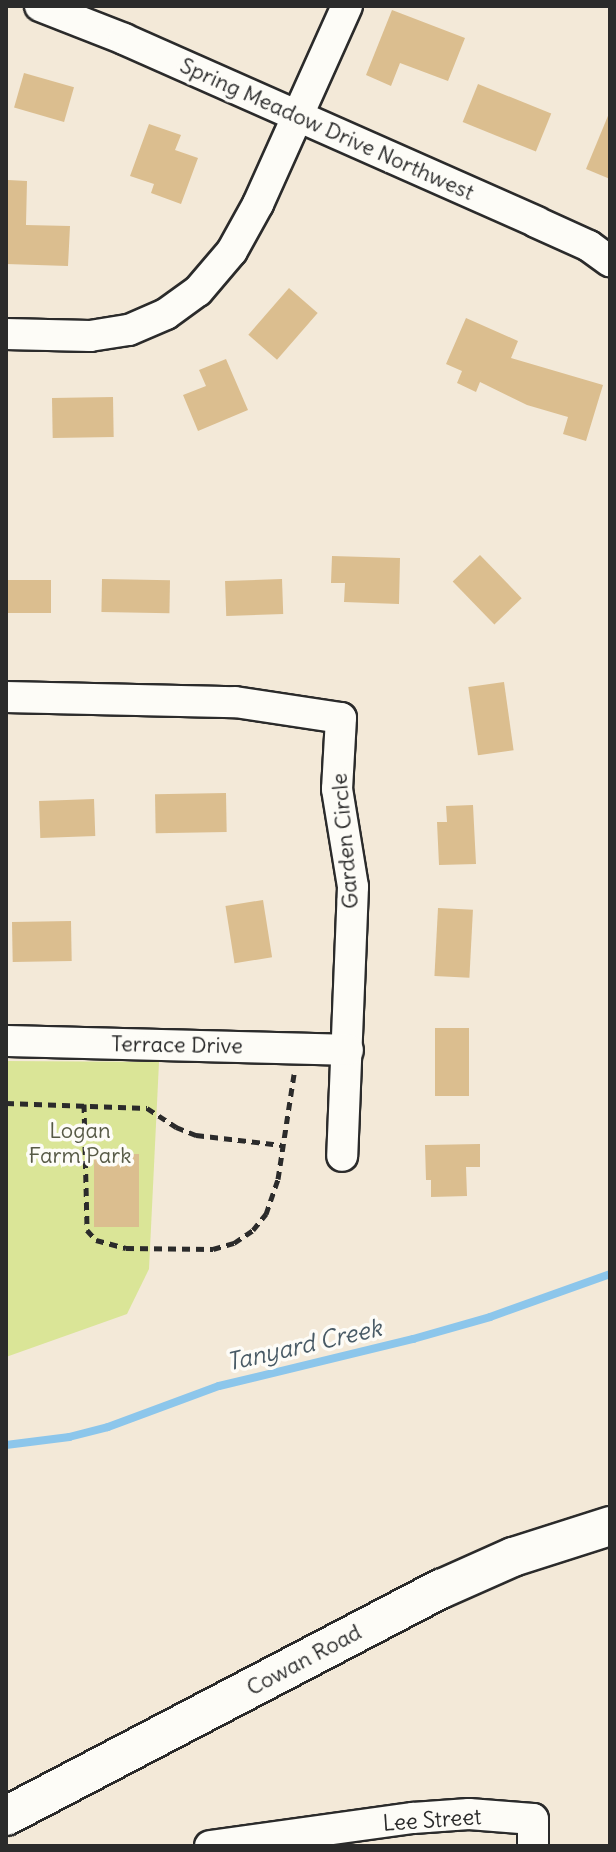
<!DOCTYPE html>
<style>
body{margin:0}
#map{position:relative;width:616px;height:1852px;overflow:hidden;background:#f3e9d8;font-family:Delius,sans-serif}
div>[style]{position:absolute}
.green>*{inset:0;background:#dae597}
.stream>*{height:8px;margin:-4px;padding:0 4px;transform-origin:4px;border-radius:4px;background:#8cc6eb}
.building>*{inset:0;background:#dbbe8f;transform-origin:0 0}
.path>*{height:5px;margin-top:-2.5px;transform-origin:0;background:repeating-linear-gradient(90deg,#2b2b2b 0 8px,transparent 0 14px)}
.roads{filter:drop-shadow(2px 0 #2b2b2b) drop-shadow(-2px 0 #2b2b2b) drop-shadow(0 2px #2b2b2b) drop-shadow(0 -2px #2b2b2b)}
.minor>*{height:30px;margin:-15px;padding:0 15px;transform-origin:15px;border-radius:15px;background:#fdfcf7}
.major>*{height:38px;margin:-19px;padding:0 19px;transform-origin:19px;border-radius:19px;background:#fdfcf7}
span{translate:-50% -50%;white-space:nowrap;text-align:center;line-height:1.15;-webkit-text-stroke:7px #fdfcf7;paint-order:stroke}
.street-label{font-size:22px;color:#2b2b2b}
.park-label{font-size:22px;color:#575a46}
.water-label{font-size:24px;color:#485a65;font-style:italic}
.frame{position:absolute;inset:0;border:8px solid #2b2b2b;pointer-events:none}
</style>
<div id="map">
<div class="green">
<div style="clip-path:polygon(6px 1061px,159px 1062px,149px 1269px,127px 1314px,6px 1357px)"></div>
</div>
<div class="stream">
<div style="left:6px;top:1445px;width:64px;rotate:-7.2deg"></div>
<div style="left:69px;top:1437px;width:40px;rotate:-14.4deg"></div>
<div style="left:108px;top:1427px;width:118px;rotate:-20.3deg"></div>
<div style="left:219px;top:1386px;width:200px;rotate:-13.6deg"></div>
<div style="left:413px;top:1339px;width:80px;rotate:-15.9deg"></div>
<div style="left:490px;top:1317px;width:127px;rotate:-19.7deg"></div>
</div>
<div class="building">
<div style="clip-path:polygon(392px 10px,465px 38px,448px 81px,400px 63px,391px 86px,366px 75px)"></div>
<div style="left:24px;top:73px;width:52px;height:36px;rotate:16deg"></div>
<div style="left:478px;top:84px;width:79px;height:41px;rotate:22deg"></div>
<div style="clip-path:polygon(610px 111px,610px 179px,586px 169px)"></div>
<div style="clip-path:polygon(149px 124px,181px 135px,175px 150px,198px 158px,181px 204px,151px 193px,154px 184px,130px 176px)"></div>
<div style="clip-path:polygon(8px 180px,27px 181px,26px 225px,70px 226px,68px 266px,6px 264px)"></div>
<div style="left:289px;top:288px;width:38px;height:62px;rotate:41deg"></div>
<div style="clip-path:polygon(466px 318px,518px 341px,511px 358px,603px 385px,586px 441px,563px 434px,568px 417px,527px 405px,480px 382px,476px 392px,457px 383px,462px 371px,446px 364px)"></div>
<div style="clip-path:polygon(226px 359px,248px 410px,198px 431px,183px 395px,206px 386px,199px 370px)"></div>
<div style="left:113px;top:397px;width:40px;height:61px;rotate:89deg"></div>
<div style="left:480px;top:555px;width:60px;height:38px;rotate:46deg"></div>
<div style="clip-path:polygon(332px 556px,400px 558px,399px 604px,344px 602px,345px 583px,331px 583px)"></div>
<div style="left:102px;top:579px;width:68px;height:33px;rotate:1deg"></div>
<div style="left:282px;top:579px;width:35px;height:57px;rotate:88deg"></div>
<div style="left:6px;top:580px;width:45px;height:33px"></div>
<div style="left:504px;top:682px;width:69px;height:36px;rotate:82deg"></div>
<div style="left:226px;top:793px;width:39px;height:71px;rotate:89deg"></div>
<div style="left:94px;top:799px;width:37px;height:55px;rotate:88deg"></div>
<div style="clip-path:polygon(473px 805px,476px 864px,439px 865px,437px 822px,447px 822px,446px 806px)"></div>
<div style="left:263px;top:900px;width:58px;height:38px;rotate:81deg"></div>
<div style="left:438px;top:908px;width:35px;height:68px;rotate:3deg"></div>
<div style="left:71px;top:921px;width:40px;height:59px;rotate:89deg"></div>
<div style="left:435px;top:1028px;width:34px;height:68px"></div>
<div style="clip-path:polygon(480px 1144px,480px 1167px,466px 1167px,467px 1196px,431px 1197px,431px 1180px,426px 1180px,425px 1145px)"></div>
<div style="left:94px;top:1154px;width:45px;height:73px"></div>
</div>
<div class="path">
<div style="left:6px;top:1103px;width:141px;rotate:2deg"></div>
<div style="left:147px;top:1108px;width:35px;rotate:33deg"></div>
<div style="left:176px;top:1127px;width:22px;rotate:22deg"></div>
<div style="left:196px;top:1135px;width:86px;rotate:6.7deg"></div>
<div style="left:84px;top:1104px;width:126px;rotate:88.6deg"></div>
<div style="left:87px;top:1230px;width:13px;rotate:48deg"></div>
<div style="left:96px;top:1240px;width:31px;rotate:15deg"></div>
<div style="left:126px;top:1248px;width:87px;rotate:0.7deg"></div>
<div style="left:213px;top:1249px;width:22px;rotate:-16deg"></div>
<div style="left:234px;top:1243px;width:23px;rotate:-34deg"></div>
<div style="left:253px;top:1230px;width:21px;rotate:-51deg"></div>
<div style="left:266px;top:1214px;width:37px;rotate:-71deg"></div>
<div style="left:278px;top:1179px;width:106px;rotate:-81.3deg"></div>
</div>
<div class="roads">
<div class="minor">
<div style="left:40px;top:6px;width:90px;rotate:21.4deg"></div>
<div style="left:124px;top:39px;width:451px;rotate:23.9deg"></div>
<div style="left:536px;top:222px;width:58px;rotate:24.4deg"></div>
<div style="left:589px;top:246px;width:26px;rotate:36deg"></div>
<div style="left:6px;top:334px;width:84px;rotate:1.4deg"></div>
<div style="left:90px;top:336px;width:39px;rotate:-9deg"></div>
<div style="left:129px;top:330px;width:40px;rotate:-23.4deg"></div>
<div style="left:166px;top:314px;width:39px;rotate:-36deg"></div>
<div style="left:198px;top:291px;width:52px;rotate:-49.6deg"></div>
<div style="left:232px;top:251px;width:54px;rotate:-61deg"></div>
<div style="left:258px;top:204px;width:217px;rotate:-65.8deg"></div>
<div style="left:6px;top:697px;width:229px;rotate:1.3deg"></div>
<div style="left:235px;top:702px;width:107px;rotate:8.6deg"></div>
<div style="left:341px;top:718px;width:71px;rotate:93.2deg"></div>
<div style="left:337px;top:789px;width:99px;rotate:80.7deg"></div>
<div style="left:353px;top:887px;width:269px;rotate:92.3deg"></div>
<div style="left:6px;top:1041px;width:342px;rotate:1.5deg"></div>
<div style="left:210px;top:1846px;width:205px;rotate:-7.9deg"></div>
<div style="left:413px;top:1818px;width:56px;rotate:-4.1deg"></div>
<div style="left:469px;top:1814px;width:64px;rotate:4.5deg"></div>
<div style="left:533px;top:1819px;width:27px;rotate:90deg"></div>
</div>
<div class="major">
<div style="left:6px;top:1816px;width:491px;rotate:-27.6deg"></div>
<div style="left:441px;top:1589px;width:79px;rotate:-24deg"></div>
<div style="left:513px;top:1557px;width:102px;rotate:-17.7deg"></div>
</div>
</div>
<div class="street-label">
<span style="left:327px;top:129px;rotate:24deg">Spring Meadow Drive Northwest</span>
<span style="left:345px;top:841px;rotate:-95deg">Garden Circle</span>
<span style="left:177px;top:1045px;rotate:1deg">Terrace Drive</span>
<span style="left:304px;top:1660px;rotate:-28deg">Cowan Road</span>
<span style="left:432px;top:1820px;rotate:-4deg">Lee Street</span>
</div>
<div class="park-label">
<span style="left:80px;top:1143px">Logan<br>Farm Park</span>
</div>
<div class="water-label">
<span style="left:304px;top:1345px;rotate:-13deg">Tanyard Creek</span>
</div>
<div class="frame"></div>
</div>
